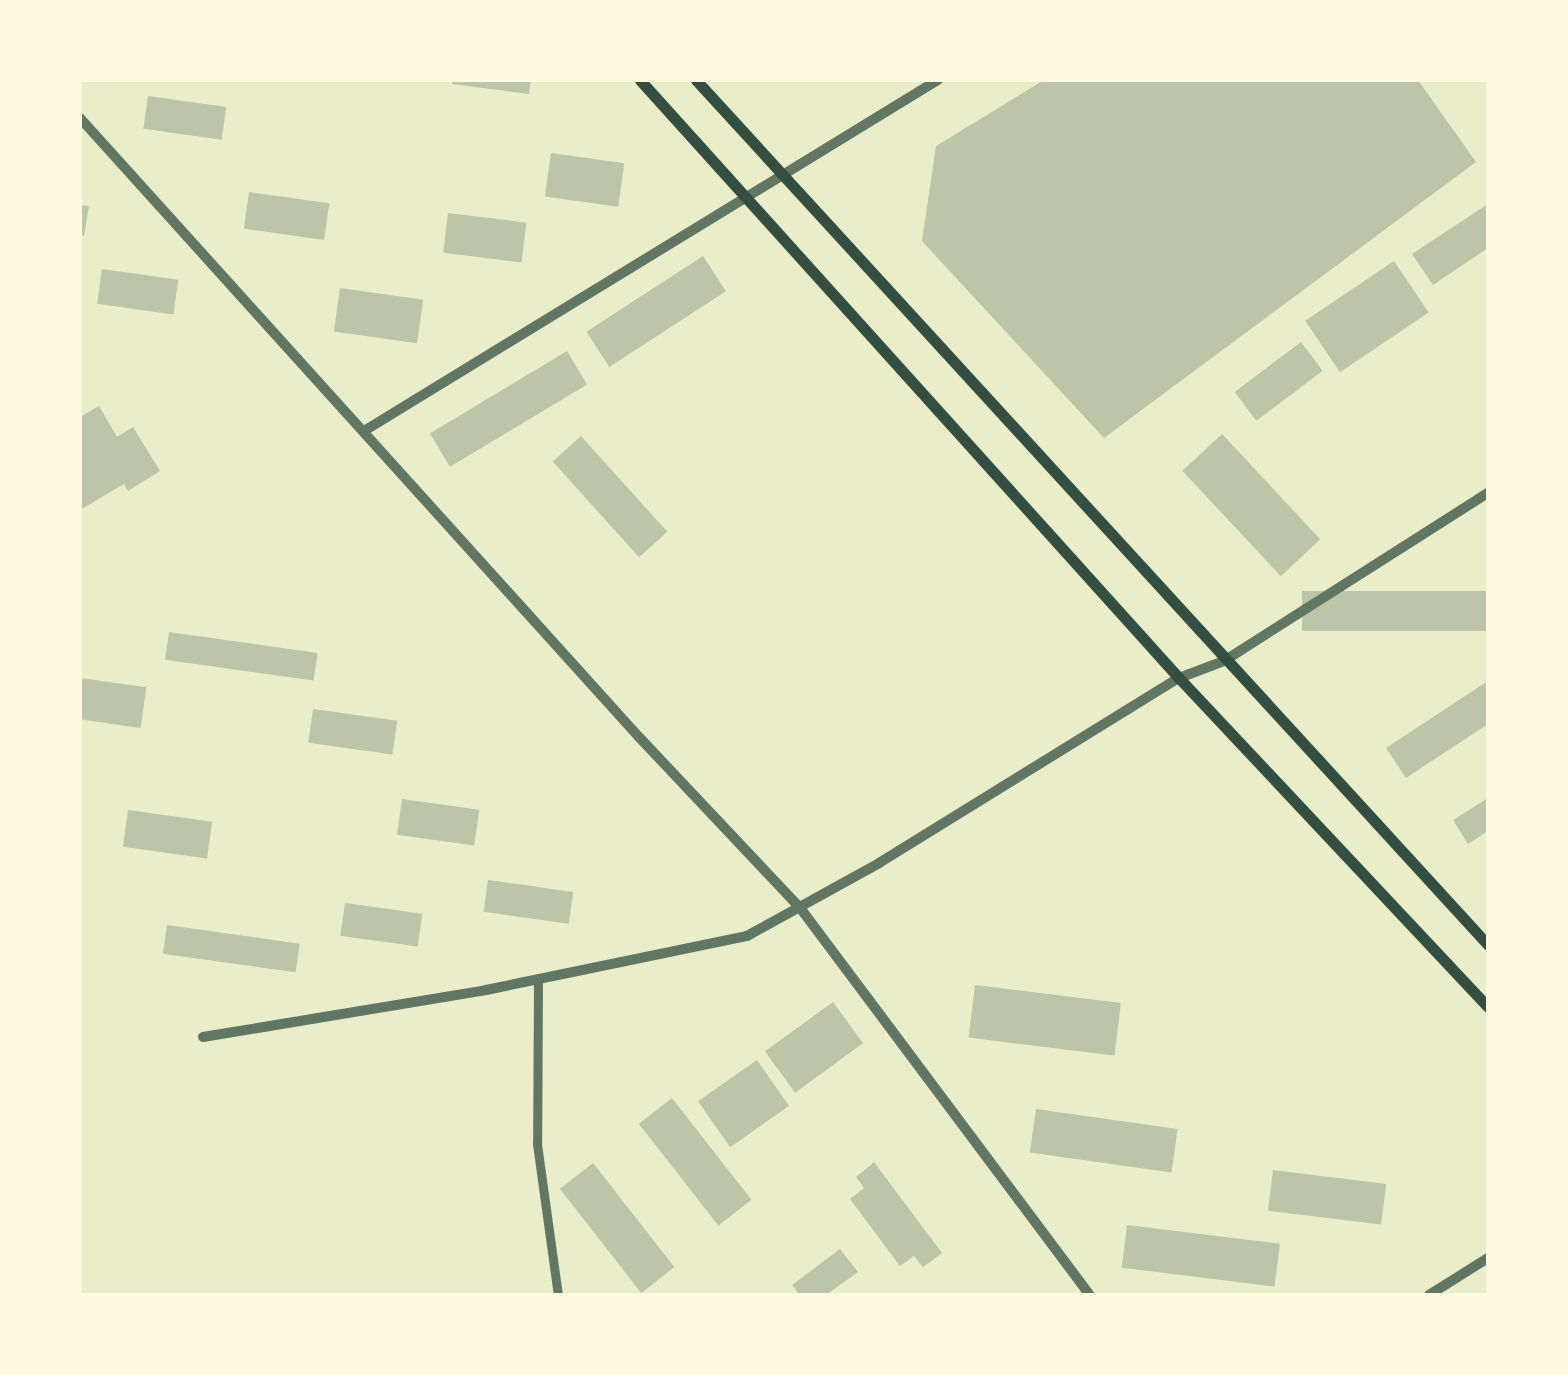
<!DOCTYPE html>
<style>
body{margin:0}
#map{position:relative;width:1568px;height:1375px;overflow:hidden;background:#e9edc9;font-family:"DejaVu Sans",sans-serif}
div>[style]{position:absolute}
.building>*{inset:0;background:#bcc5a7;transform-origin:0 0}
.minor>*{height:9px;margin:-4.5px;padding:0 4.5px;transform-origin:4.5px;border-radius:4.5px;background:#617663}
.tertiary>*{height:10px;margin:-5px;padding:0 5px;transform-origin:5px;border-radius:5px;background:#617663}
.secondary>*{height:11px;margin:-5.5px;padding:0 5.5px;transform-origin:5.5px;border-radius:5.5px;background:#344e41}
span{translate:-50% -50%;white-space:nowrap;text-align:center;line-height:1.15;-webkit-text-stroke:8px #fefae0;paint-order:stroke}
.frame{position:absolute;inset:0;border:82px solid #fefae0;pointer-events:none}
</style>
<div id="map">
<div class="building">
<div style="clip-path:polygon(453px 80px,531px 80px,529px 94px,452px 84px)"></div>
<div style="clip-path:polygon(1044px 80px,1418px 80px,1476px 162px,1104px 438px,922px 241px,936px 146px)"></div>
<div style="left:148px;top:96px;width:79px;height:33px;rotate:8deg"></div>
<div style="left:551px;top:153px;width:74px;height:44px;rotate:8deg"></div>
<div style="left:249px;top:192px;width:81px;height:37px;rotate:8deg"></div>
<div style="clip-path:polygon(1488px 204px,1488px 248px,1433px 285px,1412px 254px)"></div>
<div style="clip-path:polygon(80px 205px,89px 206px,84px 236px,80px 235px)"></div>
<div style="left:448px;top:213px;width:79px;height:40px;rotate:7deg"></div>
<div style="left:703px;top:256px;width:42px;height:139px;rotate:57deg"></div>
<div style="left:1394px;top:261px;width:62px;height:107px;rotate:56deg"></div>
<div style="left:102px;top:269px;width:77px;height:35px;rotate:8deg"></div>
<div style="left:340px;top:288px;width:84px;height:44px;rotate:8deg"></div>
<div style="left:1301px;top:342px;width:36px;height:83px;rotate:53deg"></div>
<div style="left:567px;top:351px;width:39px;height:160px;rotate:59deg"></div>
<div style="clip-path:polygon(99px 406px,117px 437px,133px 427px,160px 471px,128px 491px,124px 484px,80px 510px,80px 417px)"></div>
<div style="left:1222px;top:434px;width:144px;height:54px;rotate:47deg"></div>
<div style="left:581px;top:436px;width:129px;height:38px;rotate:48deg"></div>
<div style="left:1488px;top:591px;width:40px;height:186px;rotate:90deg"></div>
<div style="left:169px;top:632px;width:150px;height:28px;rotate:8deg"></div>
<div style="left:80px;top:678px;width:67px;height:41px;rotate:8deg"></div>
<div style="clip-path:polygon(1488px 681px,1488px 724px,1406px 778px,1386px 748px)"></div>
<div style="left:313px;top:709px;width:85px;height:34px;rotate:8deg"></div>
<div style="clip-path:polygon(1488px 798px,1488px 831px,1468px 844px,1453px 820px)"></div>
<div style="left:402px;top:799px;width:78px;height:36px;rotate:8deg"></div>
<div style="left:128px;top:810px;width:85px;height:37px;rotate:8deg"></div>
<div style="left:488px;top:880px;width:86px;height:32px;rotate:8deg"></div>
<div style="left:345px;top:903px;width:78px;height:33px;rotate:8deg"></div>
<div style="left:167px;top:925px;width:134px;height:29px;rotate:8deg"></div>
<div style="left:975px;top:985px;width:147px;height:53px;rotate:7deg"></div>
<div style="left:833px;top:1002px;width:51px;height:84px;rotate:54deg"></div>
<div style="left:757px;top:1060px;width:56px;height:72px;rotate:55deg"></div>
<div style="left:672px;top:1098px;width:129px;height:42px;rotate:52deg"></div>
<div style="left:1036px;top:1109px;width:143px;height:44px;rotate:8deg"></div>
<div style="clip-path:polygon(874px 1162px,942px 1253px,923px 1267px,914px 1256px,900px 1266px,850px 1199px,864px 1188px,856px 1177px)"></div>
<div style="left:593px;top:1163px;width:132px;height:42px;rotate:52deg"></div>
<div style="left:1273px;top:1170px;width:114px;height:41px;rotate:7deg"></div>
<div style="left:1127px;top:1225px;width:154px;height:43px;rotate:7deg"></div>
<div style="clip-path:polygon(840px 1249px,858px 1272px,826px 1295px,800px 1295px,792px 1285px)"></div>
</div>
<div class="minor">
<div style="left:538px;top:980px;width:164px;rotate:90.3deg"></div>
<div style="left:537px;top:1144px;width:152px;rotate:82.1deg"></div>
</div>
<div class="tertiary">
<div style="left:80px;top:118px;width:834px;rotate:47.92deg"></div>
<div style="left:639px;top:737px;width:236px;rotate:46.7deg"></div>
<div style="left:801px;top:909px;width:482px;rotate:53.2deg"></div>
<div style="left:364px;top:431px;width:673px;rotate:-31.45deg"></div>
<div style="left:203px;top:1037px;width:287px;rotate:-9.4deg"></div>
<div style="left:486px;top:990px;width:267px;rotate:-11.7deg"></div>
<div style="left:747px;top:936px;width:151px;rotate:-28.9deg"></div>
<div style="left:879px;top:863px;width:352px;rotate:-31.7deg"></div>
<div style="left:1179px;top:678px;width:48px;rotate:-20.7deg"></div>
<div style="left:1224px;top:661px;width:313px;rotate:-32.5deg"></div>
<div style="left:1429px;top:1295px;width:70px;rotate:-32.1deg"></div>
</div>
<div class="secondary">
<div style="left:640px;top:80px;width:805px;rotate:47.97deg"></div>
<div style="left:1179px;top:678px;width:451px;rotate:46.8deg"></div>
<div style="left:696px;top:80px;width:1173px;rotate:47.52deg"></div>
</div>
<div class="frame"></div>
</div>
